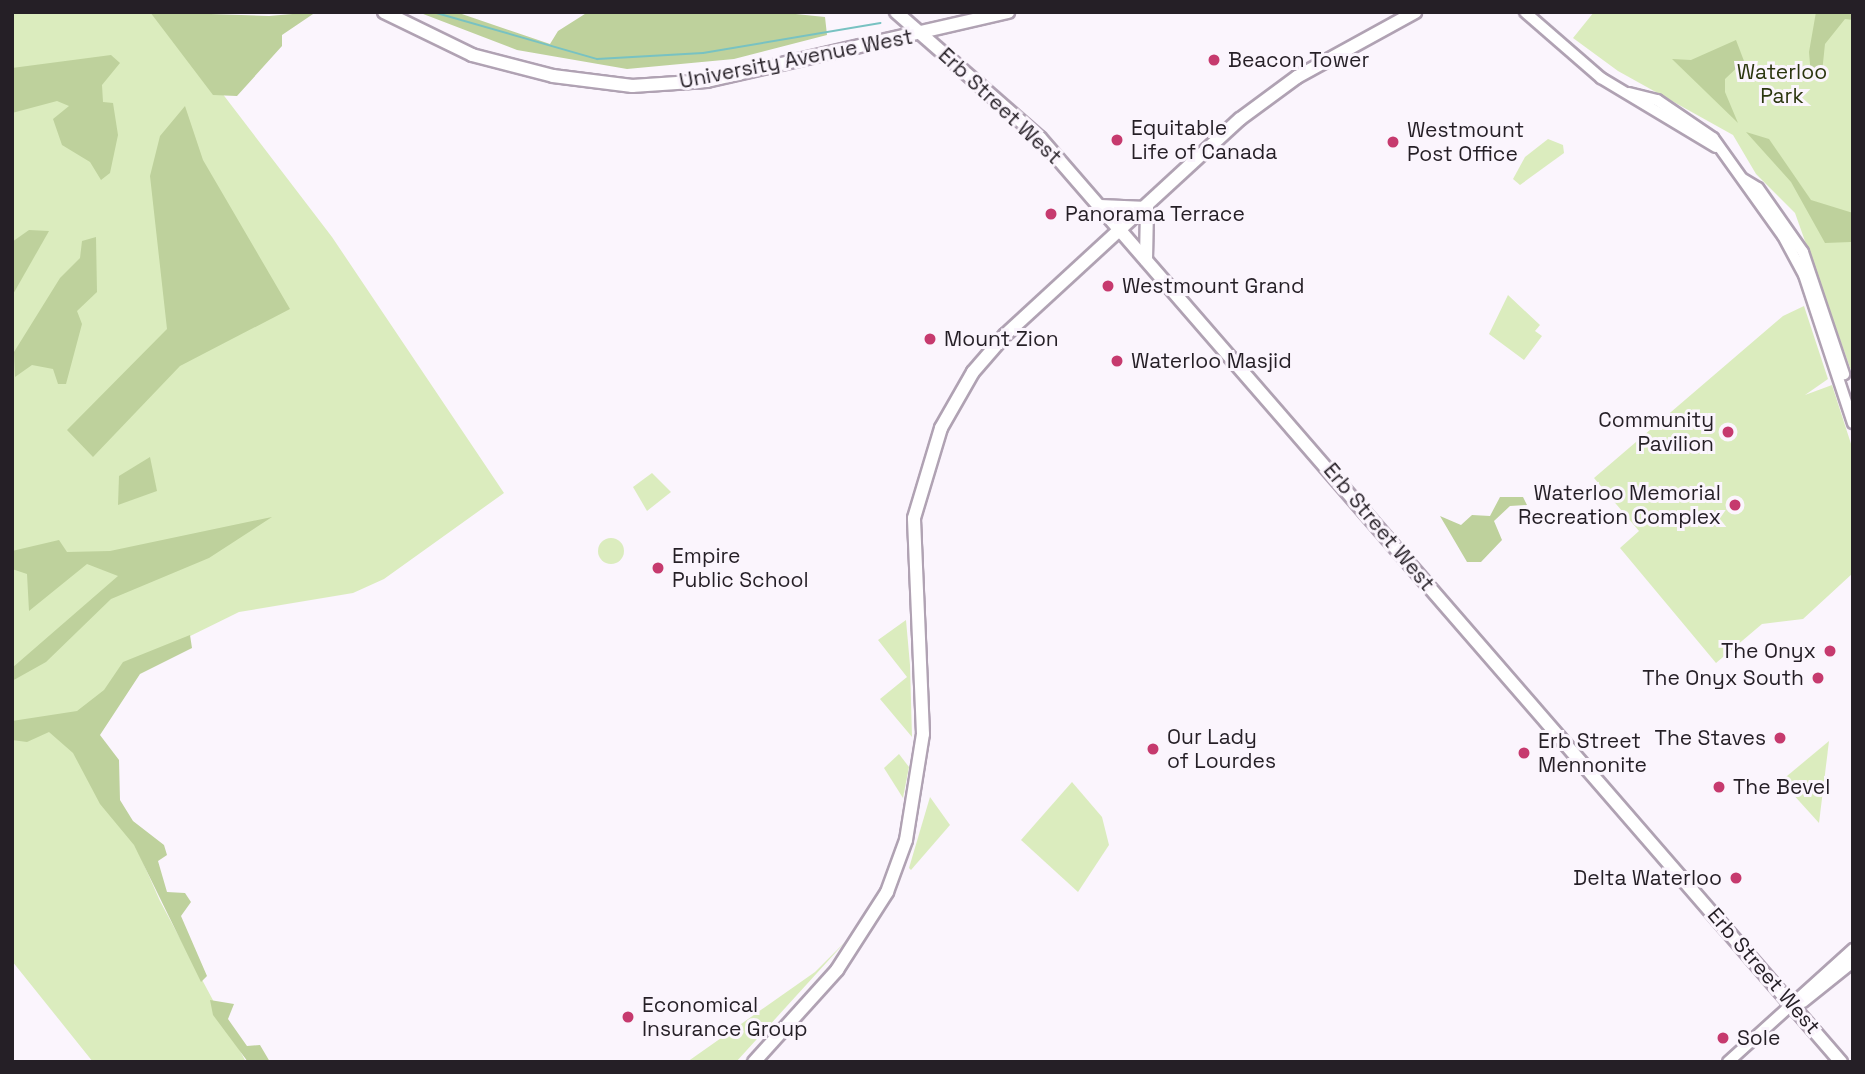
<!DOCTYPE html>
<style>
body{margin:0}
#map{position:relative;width:1865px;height:1074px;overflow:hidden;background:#fbf5fd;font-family:"Space Grotesk",sans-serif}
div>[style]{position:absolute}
.green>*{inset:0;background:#dbecbe}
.round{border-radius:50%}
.forest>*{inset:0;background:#bed19c}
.stream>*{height:2px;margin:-1px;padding:0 1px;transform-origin:1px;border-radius:1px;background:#78c2c2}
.roads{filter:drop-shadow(2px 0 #b0a2b3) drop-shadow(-2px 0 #b0a2b3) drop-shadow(0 2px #b0a2b3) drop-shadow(0 -2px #b0a2b3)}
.tertiary>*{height:10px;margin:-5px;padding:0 5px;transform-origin:5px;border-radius:5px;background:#fff}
.secondary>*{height:12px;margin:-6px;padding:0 6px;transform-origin:6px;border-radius:6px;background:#fff}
.dots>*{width:19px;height:19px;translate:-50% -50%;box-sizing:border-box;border:4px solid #fbf5fd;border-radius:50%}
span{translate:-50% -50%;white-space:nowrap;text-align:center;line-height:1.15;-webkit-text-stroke:6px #fbf5fd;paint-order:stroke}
.street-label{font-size:21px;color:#251f26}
.poi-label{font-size:21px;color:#251f26}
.left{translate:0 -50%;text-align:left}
.right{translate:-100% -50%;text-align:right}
.park-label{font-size:21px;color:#2b360f}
.frame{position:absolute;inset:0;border:14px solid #251f26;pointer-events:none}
</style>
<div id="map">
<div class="green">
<div style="clip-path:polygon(12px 12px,160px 12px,332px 237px,504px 493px,384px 579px,353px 593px,239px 612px,174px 644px,149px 661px,87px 736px,160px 901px,246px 1062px,93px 1062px,12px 961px)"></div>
<div style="clip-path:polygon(1594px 12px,1853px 12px,1853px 376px,1795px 213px,1756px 174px,1733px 135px,1618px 71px,1573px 38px)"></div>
<div style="clip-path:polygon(1548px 139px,1563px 145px,1564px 153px,1520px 185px,1513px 179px,1525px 157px)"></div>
<div style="clip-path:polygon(1508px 295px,1540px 325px,1535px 331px,1542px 336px,1524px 360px,1489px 334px)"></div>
<div style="clip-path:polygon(1804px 306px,1828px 379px,1805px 395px,1832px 385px,1853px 450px,1853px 573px,1803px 619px,1762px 624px,1716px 663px,1620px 548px,1639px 531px,1594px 478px,1783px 316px)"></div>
<div style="clip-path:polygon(652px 473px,671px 492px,647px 511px,633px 487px)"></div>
<div class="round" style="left:598px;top:538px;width:26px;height:26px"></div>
<div style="clip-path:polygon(906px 620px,910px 665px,912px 737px,880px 699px,907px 677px,878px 640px)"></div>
<div style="clip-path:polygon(1829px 741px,1819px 823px,1781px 781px)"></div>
<div style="clip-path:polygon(899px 754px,909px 767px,903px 798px,884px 768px)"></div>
<div style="clip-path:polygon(1072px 782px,1102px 817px,1109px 845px,1078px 892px,1021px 840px)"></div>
<div style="clip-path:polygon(930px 797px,950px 825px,911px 870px,909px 868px)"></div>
<div style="clip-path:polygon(847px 940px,736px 1062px,687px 1062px,815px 972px)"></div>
</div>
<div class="forest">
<div style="clip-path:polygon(150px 12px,269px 16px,316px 12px,282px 35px,282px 46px,237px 96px,213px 95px)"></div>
<div style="clip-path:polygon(418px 12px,456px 12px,550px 44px,558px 31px,588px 12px,776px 12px,825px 17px,827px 35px,734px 59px,627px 69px,517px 50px)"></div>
<div style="clip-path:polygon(1816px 12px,1853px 12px,1853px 20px,1845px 19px,1825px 44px,1821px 82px,1811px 76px,1809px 52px)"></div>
<div style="clip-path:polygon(1736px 40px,1744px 61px,1725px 79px,1725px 92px,1738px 123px,1672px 59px,1691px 60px)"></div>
<div style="clip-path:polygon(111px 55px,120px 63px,102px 85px,103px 102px,113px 103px,118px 135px,110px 173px,101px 180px,90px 162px,62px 145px,53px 119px,69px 106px,57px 101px,12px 113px,12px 68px)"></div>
<div style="clip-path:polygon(185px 106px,203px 160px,290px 309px,180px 366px,93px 457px,67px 430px,167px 329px,150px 176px,160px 136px)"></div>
<div style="clip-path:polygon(1746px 132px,1769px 139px,1811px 200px,1853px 213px,1851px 242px,1825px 243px,1791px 182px)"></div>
<div style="clip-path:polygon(29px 230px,49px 231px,12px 296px,12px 242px)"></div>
<div style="clip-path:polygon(96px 237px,97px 292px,77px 311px,82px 324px,66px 384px,58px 384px,53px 369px,32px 365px,15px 377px,14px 352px,60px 278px,80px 258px,82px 241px)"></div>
<div style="clip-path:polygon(150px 457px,157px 491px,118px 505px,119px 476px)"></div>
<div style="clip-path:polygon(1500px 497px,1523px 497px,1527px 505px,1510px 506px,1494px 521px,1502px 540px,1481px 562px,1467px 562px,1440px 516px,1461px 525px,1472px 515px,1490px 516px)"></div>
<div style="clip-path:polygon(272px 517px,209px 558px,111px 599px,46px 662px,12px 681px,12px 668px,118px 576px,87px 564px,29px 611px,27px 574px,12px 569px,12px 551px,59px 540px,67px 552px,110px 551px)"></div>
<div style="clip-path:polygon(190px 635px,192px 648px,140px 674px,100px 735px,119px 760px,120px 800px,133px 821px,164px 845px,167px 855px,158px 861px,167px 892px,185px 893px,191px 902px,181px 916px,207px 976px,201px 982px,134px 845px,100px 804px,73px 753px,49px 732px,27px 742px,12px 740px,12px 721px,77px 711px,104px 690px,123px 662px)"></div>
<div style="clip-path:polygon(210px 1000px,234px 1004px,228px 1019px,247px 1046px,260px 1045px,270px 1062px,248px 1062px,213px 1015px)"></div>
</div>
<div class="stream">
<div style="left:433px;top:12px;width:171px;rotate:16deg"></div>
<div style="left:597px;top:59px;width:106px;rotate:-3.2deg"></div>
<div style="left:703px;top:53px;width:180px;rotate:-9.6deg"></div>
</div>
<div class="roads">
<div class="tertiary">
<div style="left:1525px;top:12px;width:101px;rotate:41deg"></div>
<div style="left:1601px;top:78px;width:134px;rotate:31deg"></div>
<div style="left:1629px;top:93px;width:29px;rotate:14deg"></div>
<div style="left:1657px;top:100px;width:68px;rotate:34.2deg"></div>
<div style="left:1713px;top:138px;width:120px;rotate:54.5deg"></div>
<div style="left:1783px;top:236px;width:44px;rotate:61.7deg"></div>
<div style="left:1804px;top:275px;width:156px;rotate:71.7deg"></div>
<div style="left:1743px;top:179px;width:17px;rotate:31deg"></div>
<div style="left:1758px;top:188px;width:78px;rotate:54.9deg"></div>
<div style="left:1803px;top:252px;width:129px;rotate:71.4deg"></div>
<div style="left:1803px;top:1002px;width:64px;rotate:-38.7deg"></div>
<div style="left:1728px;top:1062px;width:169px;rotate:-42.1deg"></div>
</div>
<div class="secondary">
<div style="left:384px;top:12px;width:98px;rotate:26deg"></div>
<div style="left:472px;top:55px;width:84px;rotate:14.5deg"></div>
<div style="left:553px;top:76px;width:80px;rotate:7.2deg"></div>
<div style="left:632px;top:86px;width:75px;rotate:-3.8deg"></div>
<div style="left:707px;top:81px;width:309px;rotate:-12.9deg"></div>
<div style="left:896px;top:12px;width:191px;rotate:41.2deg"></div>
<div style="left:1040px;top:138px;width:1223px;rotate:49.08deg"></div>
<div style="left:1100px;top:206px;width:47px;rotate:2.4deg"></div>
<div style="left:1146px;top:260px;width:52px;rotate:-88.9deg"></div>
<div style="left:754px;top:1062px;width:124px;rotate:-47.9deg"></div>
<div style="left:837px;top:970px;width:93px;rotate:-57.3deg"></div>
<div style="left:887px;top:892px;width:55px;rotate:-69.9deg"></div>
<div style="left:906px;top:840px;width:107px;rotate:-80.9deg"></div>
<div style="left:923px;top:734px;width:216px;rotate:-92.4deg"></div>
<div style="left:914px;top:518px;width:94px;rotate:-73.3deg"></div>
<div style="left:941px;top:428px;width:64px;rotate:-60.3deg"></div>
<div style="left:973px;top:372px;width:49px;rotate:-49.1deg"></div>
<div style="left:1005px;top:335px;width:319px;rotate:-42.6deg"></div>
<div style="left:1240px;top:119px;width:71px;rotate:-36.4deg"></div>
<div style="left:1297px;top:77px;width:135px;rotate:-28.8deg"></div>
</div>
</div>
<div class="dots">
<div style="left:1214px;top:60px;background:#c63a6e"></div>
<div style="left:1117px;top:140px;background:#c63a6e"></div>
<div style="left:1393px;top:142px;background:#c63a6e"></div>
<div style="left:1051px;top:214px;background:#c63a6e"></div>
<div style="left:1108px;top:286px;background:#c63a6e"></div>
<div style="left:930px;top:339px;background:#c63a6e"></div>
<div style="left:1117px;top:361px;background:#c63a6e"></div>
<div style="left:1728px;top:432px;background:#c63a6e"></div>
<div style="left:1735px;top:505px;background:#c63a6e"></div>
<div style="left:658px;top:568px;background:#c63a6e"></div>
<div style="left:1830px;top:651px;background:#c63a6e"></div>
<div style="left:1818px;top:678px;background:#c63a6e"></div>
<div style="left:1780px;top:738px;background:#c63a6e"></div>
<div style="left:1153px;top:749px;background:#c63a6e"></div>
<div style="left:1524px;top:753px;background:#c63a6e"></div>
<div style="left:1719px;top:787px;background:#c63a6e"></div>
<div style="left:1736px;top:878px;background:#c63a6e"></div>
<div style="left:628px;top:1017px;background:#c63a6e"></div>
<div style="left:1723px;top:1038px;background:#c63a6e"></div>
</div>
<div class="street-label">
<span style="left:796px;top:59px;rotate:-11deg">University Avenue West</span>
<span style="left:1000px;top:106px;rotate:43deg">Erb Street West</span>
<span style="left:1379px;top:527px;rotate:50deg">Erb Street West</span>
<span style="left:1764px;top:971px;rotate:49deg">Erb Street West</span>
</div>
<div class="poi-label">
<span class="left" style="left:1228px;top:60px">Beacon Tower</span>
<span class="left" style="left:1131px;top:140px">Equitable<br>Life of Canada</span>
<span class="left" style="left:1407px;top:142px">Westmount<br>Post Office</span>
<span class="left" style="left:1065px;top:214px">Panorama Terrace</span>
<span class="left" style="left:1122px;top:286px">Westmount Grand</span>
<span class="left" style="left:944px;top:339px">Mount Zion</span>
<span class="left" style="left:1131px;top:361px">Waterloo Masjid</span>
<span class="right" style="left:1714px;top:432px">Community<br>Pavilion</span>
<span class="right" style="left:1721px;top:505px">Waterloo Memorial<br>Recreation Complex</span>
<span class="left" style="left:672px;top:568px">Empire<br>Public School</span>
<span class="right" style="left:1816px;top:651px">The Onyx</span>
<span class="right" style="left:1804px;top:678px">The Onyx South</span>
<span class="left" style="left:1167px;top:749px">Our Lady<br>of Lourdes</span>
<span class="right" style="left:1766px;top:738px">The Staves</span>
<span class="left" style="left:1538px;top:753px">Erb Street<br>Mennonite</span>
<span class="left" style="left:1733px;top:787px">The Bevel</span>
<span class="right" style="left:1722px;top:878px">Delta Waterloo</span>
<span class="left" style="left:642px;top:1017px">Economical<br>Insurance Group</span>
<span class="left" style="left:1737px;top:1038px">Sole</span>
</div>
<div class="park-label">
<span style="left:1782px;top:84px">Waterloo<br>Park</span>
</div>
<div class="frame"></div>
</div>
